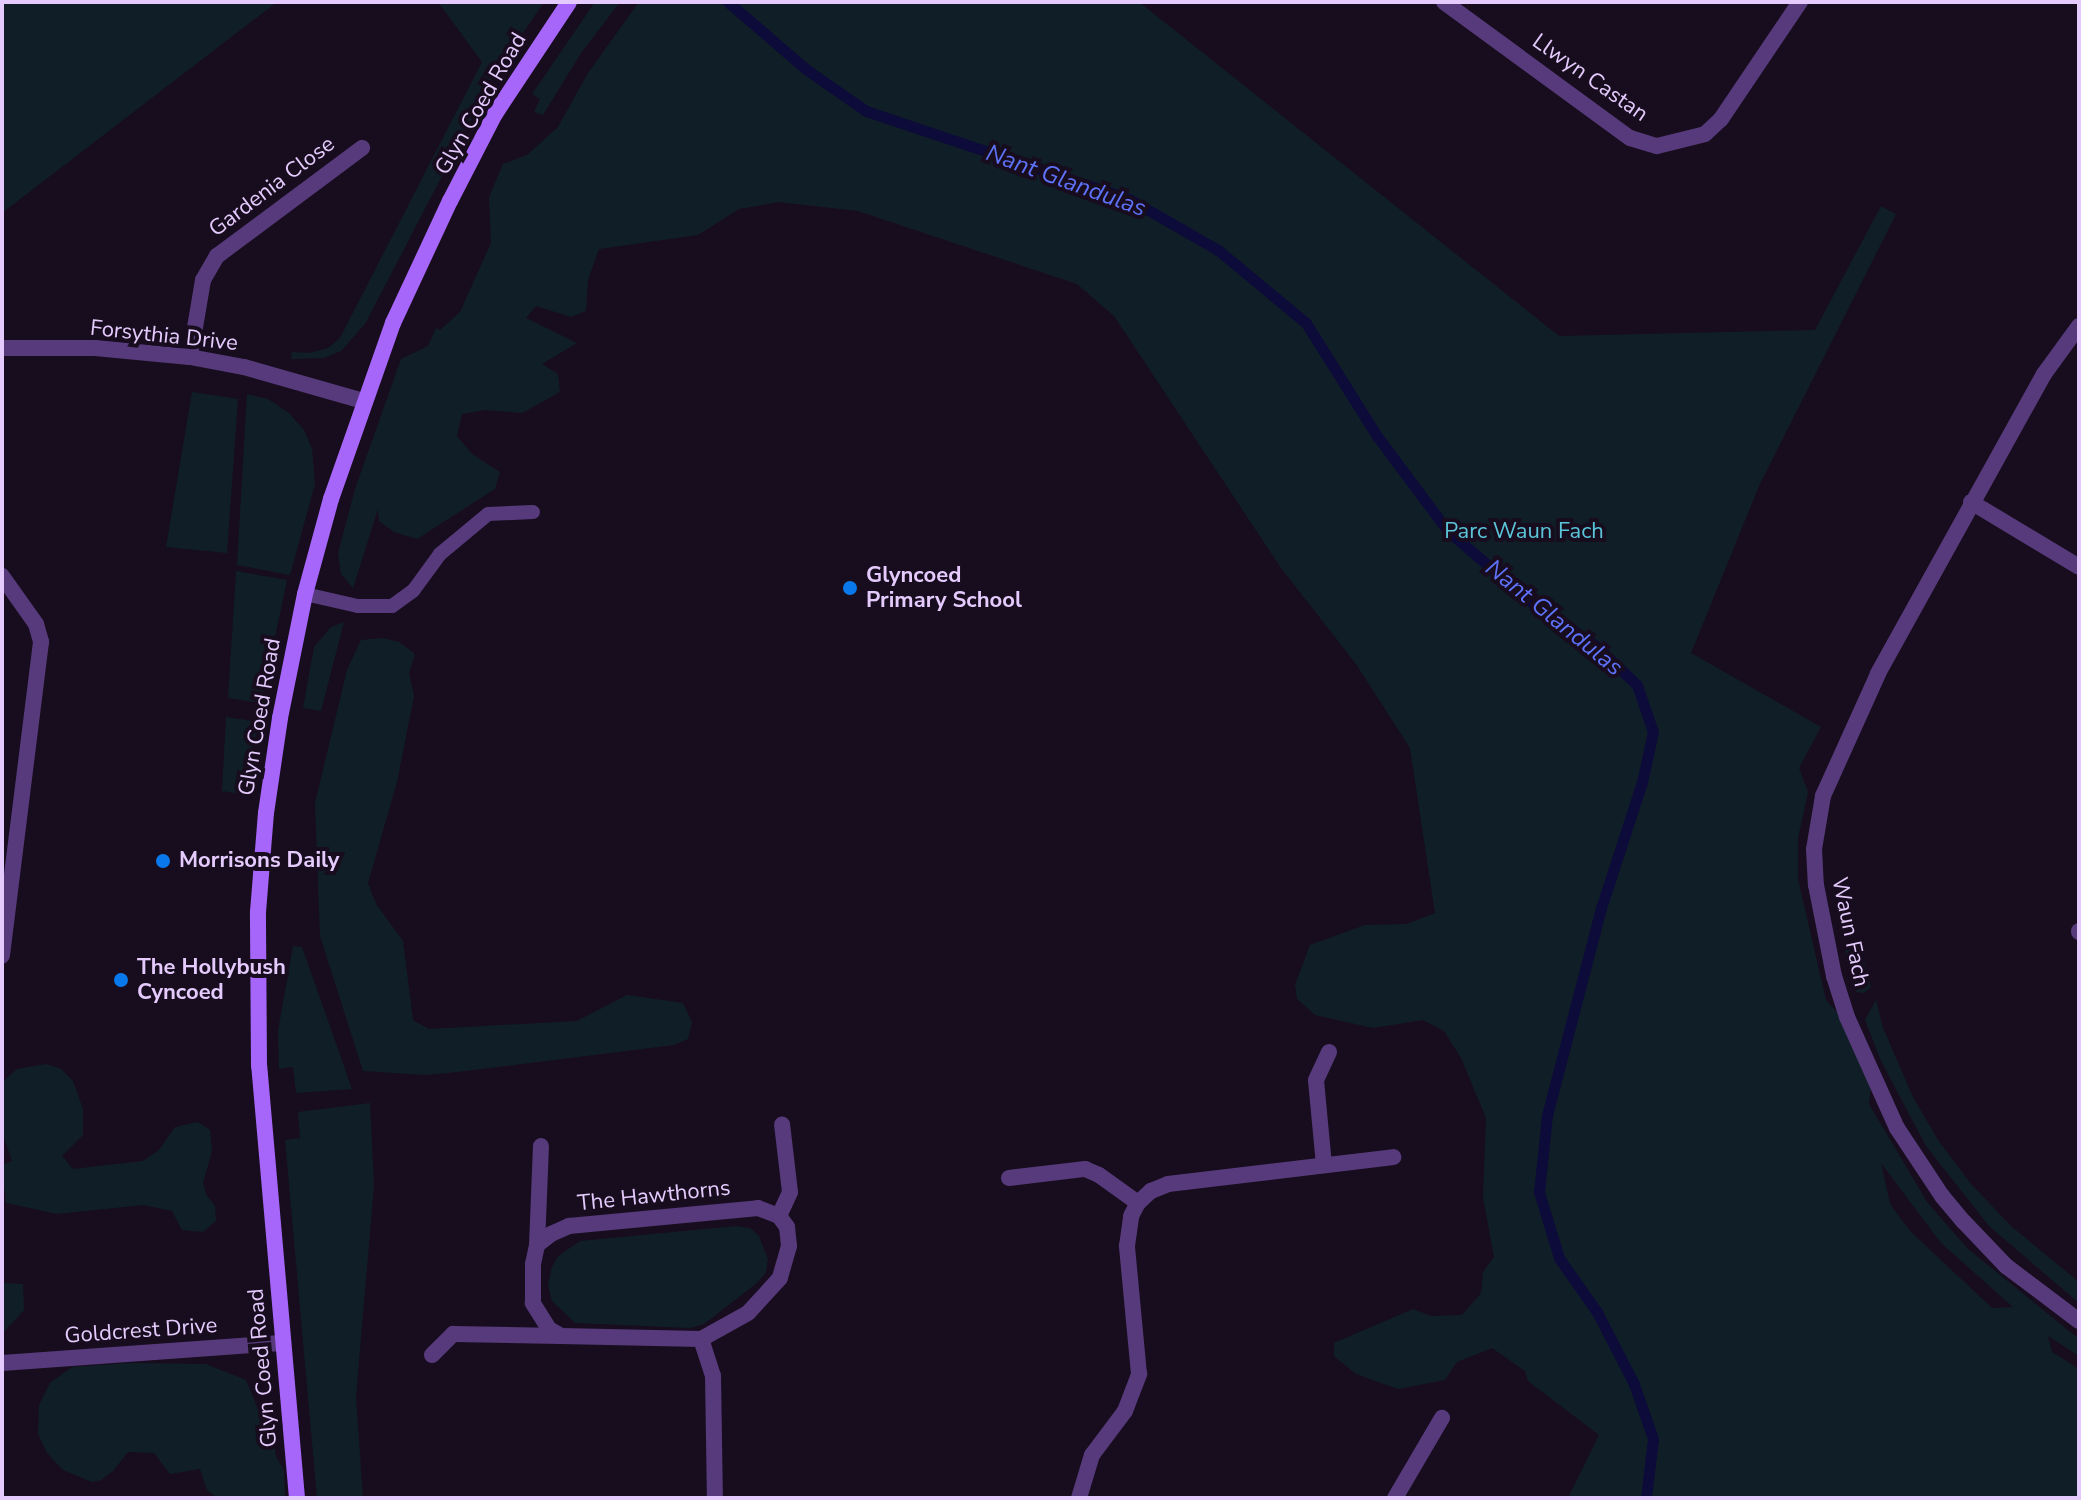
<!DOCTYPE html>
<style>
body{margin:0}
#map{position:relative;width:2081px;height:1500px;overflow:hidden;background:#170d1e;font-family:"Nunito Sans",sans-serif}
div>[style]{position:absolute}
.green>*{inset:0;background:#101f27}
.stream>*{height:11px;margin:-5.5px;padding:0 5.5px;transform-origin:5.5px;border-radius:5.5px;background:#0d0b39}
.lane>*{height:14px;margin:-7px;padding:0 7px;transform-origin:7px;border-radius:7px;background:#573a7b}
.street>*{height:16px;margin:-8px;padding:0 8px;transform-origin:8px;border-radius:8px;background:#573a7b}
.secondary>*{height:16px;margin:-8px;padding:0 8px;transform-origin:8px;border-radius:8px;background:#a666f9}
.dots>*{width:22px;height:22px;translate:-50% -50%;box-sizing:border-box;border:4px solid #170d1e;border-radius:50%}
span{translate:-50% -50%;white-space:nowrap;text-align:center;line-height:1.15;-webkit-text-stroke:8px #170d1e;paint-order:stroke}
.street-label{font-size:22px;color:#e5cbfd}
.park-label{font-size:22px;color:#5bc5d9}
.poi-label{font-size:22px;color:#e5cbfd;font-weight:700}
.left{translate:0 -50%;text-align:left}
.water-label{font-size:24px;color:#5e72f9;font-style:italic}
.frame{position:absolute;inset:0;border:4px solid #e5cbfd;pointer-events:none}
</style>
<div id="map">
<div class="green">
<div style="clip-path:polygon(2px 2px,277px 2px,2px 213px)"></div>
<div style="clip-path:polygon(438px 2px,544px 2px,495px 74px,365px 324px,341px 351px,324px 358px,291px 359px,292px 352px,310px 353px,328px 348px,340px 338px,482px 62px)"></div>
<div style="clip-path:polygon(595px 2px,620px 2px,581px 53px,543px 115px,534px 112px,540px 99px,532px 94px)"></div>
<div style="clip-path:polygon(evenodd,639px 2px,1139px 2px,1559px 336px,1815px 330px,1881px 206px,1896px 214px,1759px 486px,1691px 653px,1821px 727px,1799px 768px,1808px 792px,1798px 838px,1798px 879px,1826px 1000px,1861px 1038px,1874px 1065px,1869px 1104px,1927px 1202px,1968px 1249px,2079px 1339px,2079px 1356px,2048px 1336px,2052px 1352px,2079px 1369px,2079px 1498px,1568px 1498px,1599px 1435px,1528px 1381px,1525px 1371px,1492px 1348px,1457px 1362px,1445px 1380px,1398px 1389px,1356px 1374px,1334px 1356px,1334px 1343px,1413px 1309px,1431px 1316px,1462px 1315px,1481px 1293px,1483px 1272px,1494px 1257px,1483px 1197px,1486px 1118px,1461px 1058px,1444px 1031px,1423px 1020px,1373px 1028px,1315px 1015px,1297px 999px,1295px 985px,1310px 945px,1365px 925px,1407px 924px,1435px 913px,1410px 748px,1356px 664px,1281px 568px,1114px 316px,1077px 284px,858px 211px,779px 202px,739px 209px,698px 235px,599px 249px,588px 280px,586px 311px,571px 317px,536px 306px,526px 318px,577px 343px,542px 364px,558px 374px,560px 392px,522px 413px,485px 410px,462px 414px,457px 436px,472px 454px,500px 472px,495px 489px,417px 539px,394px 532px,379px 521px,378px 509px,353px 588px,341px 574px,338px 553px,355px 489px,401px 359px,428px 346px,436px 328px,440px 330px,460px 312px,491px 243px,489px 197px,503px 164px,527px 155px,558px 127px,588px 73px,639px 2px,1881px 1163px,1941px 1243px,2013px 1307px,1992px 1308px,1910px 1231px,1890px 1204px,1881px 1163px)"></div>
<div style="clip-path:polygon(192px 392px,238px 399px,227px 553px,166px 547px)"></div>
<div style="clip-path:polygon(247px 394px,268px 399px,289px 413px,304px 430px,312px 449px,315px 484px,290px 575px,237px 565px)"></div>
<div style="clip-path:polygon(236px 571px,287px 580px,261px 703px,228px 698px)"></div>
<div style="clip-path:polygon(344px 622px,321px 711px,303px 708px,314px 647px,331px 627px)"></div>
<div style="clip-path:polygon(383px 638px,399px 642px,415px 654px,409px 673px,414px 696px,397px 782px,368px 883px,376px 904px,403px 941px,413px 1020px,429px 1029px,577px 1021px,627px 995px,683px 1003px,692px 1022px,688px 1039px,674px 1045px,457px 1072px,426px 1075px,363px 1071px,320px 936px,315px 803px,347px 670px,361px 640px)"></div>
<div style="clip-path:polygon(226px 717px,259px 722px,242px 794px,222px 791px)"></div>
<div style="clip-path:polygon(1859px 941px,1871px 987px,1864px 993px,1856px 992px,1845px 951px,1849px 943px)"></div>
<div style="clip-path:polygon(293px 946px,302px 947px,352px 1089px,296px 1093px,293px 1067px,279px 1069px,278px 1031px)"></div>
<div style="clip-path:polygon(1876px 1000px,1883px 1028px,1913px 1097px,1938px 1140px,1971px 1184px,2012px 1227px,2079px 1282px,2079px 1303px,1989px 1226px,1926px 1146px,1881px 1061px,1865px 1020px)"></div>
<div style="clip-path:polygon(46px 1064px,61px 1069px,73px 1081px,83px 1109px,83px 1135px,62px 1156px,73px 1169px,143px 1161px,159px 1150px,175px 1127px,198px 1122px,210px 1130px,212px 1151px,203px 1183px,206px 1194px,215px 1206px,216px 1221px,203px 1232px,182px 1230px,172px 1211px,143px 1205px,57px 1214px,6px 1203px,2px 1165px,12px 1161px,2px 1132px,2px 1083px,17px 1069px)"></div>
<div style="clip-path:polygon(370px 1103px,374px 1185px,356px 1397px,363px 1498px,317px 1498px,285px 1140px,300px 1138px,298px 1112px)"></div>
<div style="clip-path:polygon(736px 1226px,750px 1228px,759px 1236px,768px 1259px,766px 1272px,757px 1283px,704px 1324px,690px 1328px,575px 1323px,552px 1301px,548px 1285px,552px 1267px,558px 1256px,580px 1241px)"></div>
<div style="clip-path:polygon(2px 1283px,23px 1284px,24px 1310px,2px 1334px)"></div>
<div style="clip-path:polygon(130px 1363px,206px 1364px,246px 1380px,260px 1414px,269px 1418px,276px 1456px,284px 1471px,285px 1498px,217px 1498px,207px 1490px,200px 1469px,170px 1474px,154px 1453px,128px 1452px,113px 1471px,101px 1480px,92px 1482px,63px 1470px,47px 1453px,38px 1434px,39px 1405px,50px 1383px,72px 1367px)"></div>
</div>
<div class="stream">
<div style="left:728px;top:2px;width:104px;rotate:40.7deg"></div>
<div style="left:807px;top:70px;width:72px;rotate:34.8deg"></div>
<div style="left:866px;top:111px;width:277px;rotate:18.5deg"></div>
<div style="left:1129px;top:199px;width:103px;rotate:29.8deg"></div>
<div style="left:1218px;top:250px;width:114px;rotate:39.7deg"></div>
<div style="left:1306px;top:323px;width:133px;rotate:57.9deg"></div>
<div style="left:1377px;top:436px;width:117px;rotate:53.3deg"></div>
<div style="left:1447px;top:530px;width:106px;rotate:40.8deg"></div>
<div style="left:1527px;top:599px;width:83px;rotate:34.3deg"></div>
<div style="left:1596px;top:646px;width:57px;rotate:43.6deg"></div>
<div style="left:1637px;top:685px;width:50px;rotate:71.2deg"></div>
<div style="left:1653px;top:732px;width:51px;rotate:102.4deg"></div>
<div style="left:1642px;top:782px;width:133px;rotate:108deg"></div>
<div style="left:1601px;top:908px;width:214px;rotate:104.6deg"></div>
<div style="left:1547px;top:1115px;width:77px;rotate:95.9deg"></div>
<div style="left:1539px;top:1192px;width:69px;rotate:73.1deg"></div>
<div style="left:1559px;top:1258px;width:66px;rotate:54.9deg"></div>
<div style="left:1597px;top:1312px;width:81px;rotate:62.8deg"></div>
<div style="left:1634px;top:1384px;width:58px;rotate:70.9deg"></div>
<div style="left:1653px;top:1439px;width:59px;rotate:96.8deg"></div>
</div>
<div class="lane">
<div style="left:305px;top:594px;width:54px;rotate:12.8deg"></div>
<div style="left:358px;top:606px;width:34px"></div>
<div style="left:392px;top:606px;width:26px;rotate:-36deg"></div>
<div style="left:413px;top:591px;width:46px;rotate:-53.9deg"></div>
<div style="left:440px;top:554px;width:62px;rotate:-39.8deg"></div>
<div style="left:488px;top:514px;width:45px;rotate:-2.5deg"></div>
</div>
<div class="street">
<div style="left:1444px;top:2px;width:230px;rotate:36.2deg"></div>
<div style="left:1630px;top:138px;width:28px;rotate:17deg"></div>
<div style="left:1657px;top:146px;width:49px;rotate:-14deg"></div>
<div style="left:1705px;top:134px;width:22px;rotate:-43deg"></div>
<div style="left:1721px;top:119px;width:141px;rotate:-56deg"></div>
<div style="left:2079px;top:326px;width:59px;rotate:126.1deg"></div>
<div style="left:2044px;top:374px;width:343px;rotate:119deg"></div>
<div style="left:1878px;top:674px;width:134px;rotate:114.3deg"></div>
<div style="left:1823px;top:796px;width:54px;rotate:99.6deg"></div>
<div style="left:1814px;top:849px;width:36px;rotate:87deg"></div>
<div style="left:1816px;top:885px;width:93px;rotate:78.8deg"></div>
<div style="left:1834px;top:976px;width:43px;rotate:72.4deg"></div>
<div style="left:1847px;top:1017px;width:122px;rotate:65.8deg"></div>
<div style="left:1897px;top:1128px;width:82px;rotate:56.5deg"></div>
<div style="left:1942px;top:1196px;width:34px;rotate:50deg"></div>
<div style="left:1964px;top:1222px;width:61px;rotate:46.3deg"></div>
<div style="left:2006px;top:1266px;width:91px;rotate:37deg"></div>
<div style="left:2px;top:348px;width:93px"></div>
<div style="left:95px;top:348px;width:95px;rotate:5.4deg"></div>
<div style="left:190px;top:357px;width:55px;rotate:10.5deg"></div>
<div style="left:244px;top:367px;width:124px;rotate:15.9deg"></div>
<div style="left:190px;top:357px;width:78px;rotate:-80.4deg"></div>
<div style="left:203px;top:280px;width:28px;rotate:-60deg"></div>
<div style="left:217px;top:256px;width:181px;rotate:-36.7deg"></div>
<div style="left:1971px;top:502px;width:126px;rotate:31deg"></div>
<div style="left:2px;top:576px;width:59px;rotate:54.7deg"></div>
<div style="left:36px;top:624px;width:19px;rotate:74deg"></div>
<div style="left:41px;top:642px;width:316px;rotate:97.1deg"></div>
<div style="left:2079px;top:931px;width:1px;rotate:90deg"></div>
<div style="left:1324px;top:1165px;width:85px;rotate:-95.4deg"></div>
<div style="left:1316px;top:1080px;width:31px;rotate:-65deg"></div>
<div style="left:1009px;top:1178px;width:77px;rotate:-6.8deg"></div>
<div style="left:1085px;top:1169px;width:15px;rotate:23deg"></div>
<div style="left:1099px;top:1175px;width:48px;rotate:35.7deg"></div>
<div style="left:758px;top:1208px;width:22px;rotate:21deg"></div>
<div style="left:779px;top:1216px;width:14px;rotate:54deg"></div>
<div style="left:787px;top:1227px;width:19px;rotate:84deg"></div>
<div style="left:789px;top:1246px;width:33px;rotate:106deg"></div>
<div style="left:780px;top:1278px;width:47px;rotate:132.4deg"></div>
<div style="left:748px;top:1313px;width:54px;rotate:151deg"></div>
<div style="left:701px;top:1339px;width:140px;rotate:-178.8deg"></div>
<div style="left:561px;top:1336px;width:14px;rotate:-150deg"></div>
<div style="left:549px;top:1329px;width:31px;rotate:-122deg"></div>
<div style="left:533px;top:1303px;width:39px;rotate:-90deg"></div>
<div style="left:533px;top:1264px;width:19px;rotate:-78deg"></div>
<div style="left:537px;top:1245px;width:18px;rotate:-38deg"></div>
<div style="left:551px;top:1234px;width:20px;rotate:-24deg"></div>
<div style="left:569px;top:1226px;width:190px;rotate:-5.4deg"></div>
<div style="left:779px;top:1216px;width:26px;rotate:-65deg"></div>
<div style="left:790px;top:1192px;width:68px;rotate:-96.7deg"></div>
<div style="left:537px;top:1245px;width:99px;rotate:-87.7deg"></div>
<div style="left:701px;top:1339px;width:39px;rotate:72deg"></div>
<div style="left:713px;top:1376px;width:122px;rotate:89.1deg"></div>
<div style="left:432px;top:1355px;width:30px;rotate:-45deg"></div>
<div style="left:453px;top:1334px;width:107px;rotate:1.1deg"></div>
<div style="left:2px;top:1363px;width:282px;rotate:-4.1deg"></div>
<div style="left:1079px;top:1498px;width:45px;rotate:-73.2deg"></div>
<div style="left:1092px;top:1455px;width:55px;rotate:-53.1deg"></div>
<div style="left:1125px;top:1411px;width:40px;rotate:-69deg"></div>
<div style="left:1139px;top:1374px;width:129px;rotate:-95.4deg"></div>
<div style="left:1127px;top:1246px;width:30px;rotate:-82deg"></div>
<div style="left:1131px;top:1216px;width:15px;rotate:-62deg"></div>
<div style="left:1138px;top:1203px;width:18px;rotate:-43deg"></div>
<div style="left:1151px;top:1191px;width:18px;rotate:-22deg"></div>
<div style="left:1168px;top:1184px;width:227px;rotate:-6.8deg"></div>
<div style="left:1395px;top:1498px;width:93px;rotate:-59.6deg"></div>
</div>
<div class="secondary">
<div style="left:297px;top:1498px;width:434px;rotate:-95deg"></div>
<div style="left:259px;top:1066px;width:154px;rotate:-90.4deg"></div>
<div style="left:258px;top:912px;width:99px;rotate:-85.4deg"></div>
<div style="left:266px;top:813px;width:96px;rotate:-81.6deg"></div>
<div style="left:280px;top:718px;width:126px;rotate:-78.6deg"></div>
<div style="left:305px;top:594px;width:98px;rotate:-74.7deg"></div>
<div style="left:331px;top:499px;width:187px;rotate:-70.6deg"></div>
<div style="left:393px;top:323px;width:135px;rotate:-65deg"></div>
<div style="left:450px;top:201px;width:98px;rotate:-62.7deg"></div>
<div style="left:495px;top:114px;width:134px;rotate:-56.5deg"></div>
</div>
<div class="dots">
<div style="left:850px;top:588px;background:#0978eb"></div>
<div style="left:163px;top:861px;background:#0978eb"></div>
<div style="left:121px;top:980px;background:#0978eb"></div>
</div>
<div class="street-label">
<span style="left:1590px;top:78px;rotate:35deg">Llwyn Castan</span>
<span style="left:481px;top:104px;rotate:-60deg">Glyn Coed Road</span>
<span style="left:272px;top:187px;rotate:-37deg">Gardenia Close</span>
<span style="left:164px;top:336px;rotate:6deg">Forsythia Drive</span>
<span style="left:260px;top:717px;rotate:-80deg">Glyn Coed Road</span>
<span style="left:1850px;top:932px;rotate:78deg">Waun Fach</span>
<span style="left:654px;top:1196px;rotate:-6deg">The Hawthorns</span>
<span style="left:141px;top:1331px;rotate:-4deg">Goldcrest Drive</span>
<span style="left:263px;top:1368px;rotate:-95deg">Glyn Coed Road</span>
</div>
<div class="park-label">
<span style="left:1524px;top:532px">Parc Waun Fach</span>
</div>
<div class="poi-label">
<span class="left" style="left:866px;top:588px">Glyncoed<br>Primary School</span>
<span class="left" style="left:179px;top:861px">Morrisons Daily</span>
<span class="left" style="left:137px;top:980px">The Hollybush<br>Cyncoed</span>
</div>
<div class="water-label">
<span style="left:1066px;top:181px;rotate:20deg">Nant Glandulas</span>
<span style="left:1554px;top:618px;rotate:39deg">Nant Glandulas</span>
</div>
<div class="frame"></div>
</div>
